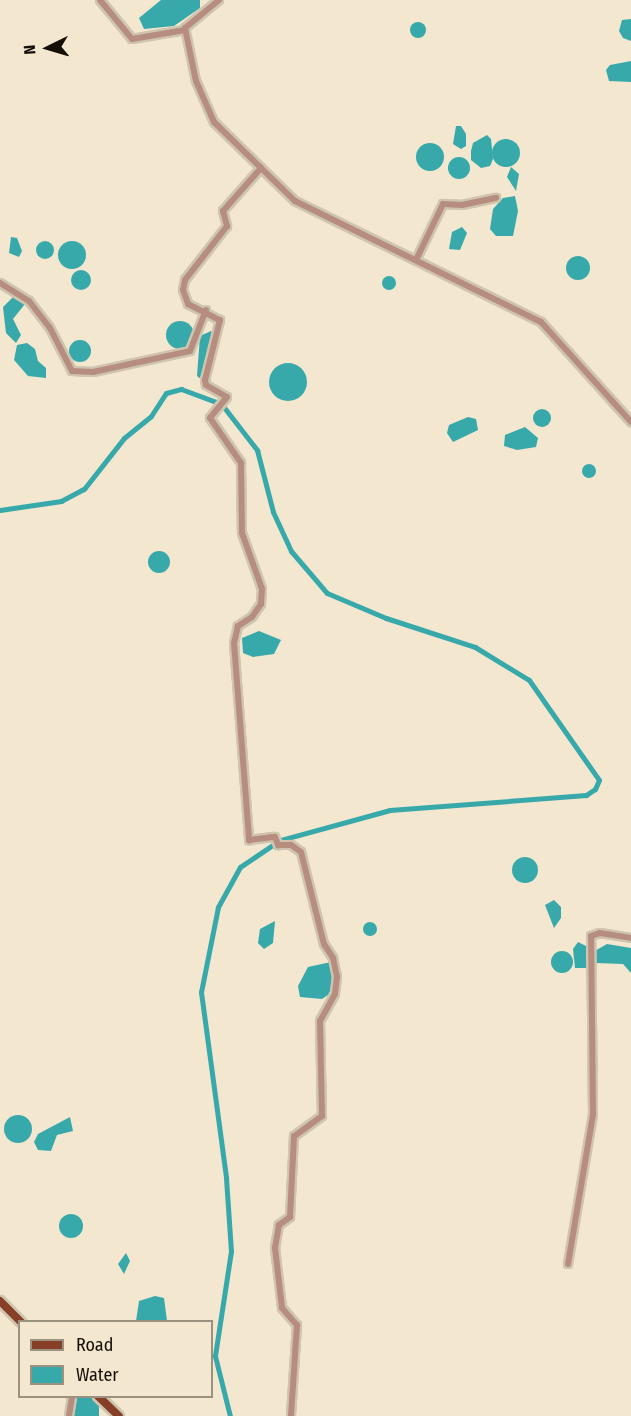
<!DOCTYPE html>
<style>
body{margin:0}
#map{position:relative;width:631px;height:1416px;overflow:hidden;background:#f3e7cf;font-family:"Fira Sans Condensed",sans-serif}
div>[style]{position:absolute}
.water>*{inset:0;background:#38a9aa}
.round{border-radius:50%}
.canal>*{height:5px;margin:-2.5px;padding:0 2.5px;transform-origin:2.5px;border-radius:2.5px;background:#38a9aa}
.roads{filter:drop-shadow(2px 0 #cfc5af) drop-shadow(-2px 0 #cfc5af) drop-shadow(0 2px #cfc5af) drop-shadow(0 -2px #cfc5af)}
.minor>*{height:6px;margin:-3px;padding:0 3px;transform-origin:3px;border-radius:3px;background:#b78d7f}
.major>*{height:8px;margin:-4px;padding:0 4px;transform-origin:4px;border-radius:4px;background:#874027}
span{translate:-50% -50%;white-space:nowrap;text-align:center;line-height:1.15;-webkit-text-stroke:5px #f3e7cf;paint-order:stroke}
.legend{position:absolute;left:18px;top:1320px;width:195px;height:78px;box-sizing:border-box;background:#f3e7cf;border:2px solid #9a917f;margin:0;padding:8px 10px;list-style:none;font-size:18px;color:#141008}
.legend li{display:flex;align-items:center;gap:12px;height:30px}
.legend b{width:30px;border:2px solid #9a917f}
.north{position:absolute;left:18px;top:18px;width:60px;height:60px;-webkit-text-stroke:4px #f3e7cf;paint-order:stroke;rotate:265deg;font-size:16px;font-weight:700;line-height:24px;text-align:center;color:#141008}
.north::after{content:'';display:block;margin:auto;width:21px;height:27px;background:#141008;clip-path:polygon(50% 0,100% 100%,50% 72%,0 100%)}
</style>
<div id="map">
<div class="water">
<div style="clip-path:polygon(161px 0,200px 0,200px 8px,174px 26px,144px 29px,139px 18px)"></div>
<div style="clip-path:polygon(631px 19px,631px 41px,623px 38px,619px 31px,622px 20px)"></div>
<div class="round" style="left:410px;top:22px;width:16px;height:16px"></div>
<div style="clip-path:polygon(631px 61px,631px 82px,609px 81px,606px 70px,610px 65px)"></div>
<div style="clip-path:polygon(456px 126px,461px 126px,466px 134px,466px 146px,461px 149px,453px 144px)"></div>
<div style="clip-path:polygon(487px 135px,491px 139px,493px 159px,490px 166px,481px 168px,471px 160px,471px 151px,473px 143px)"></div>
<div class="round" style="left:492px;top:139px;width:28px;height:28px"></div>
<div class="round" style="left:416px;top:143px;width:28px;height:28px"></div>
<div class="round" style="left:448px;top:157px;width:22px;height:22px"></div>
<div style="clip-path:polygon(511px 167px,519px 174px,516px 191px,507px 177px)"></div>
<div style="clip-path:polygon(515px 196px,518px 211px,513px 236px,496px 236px,490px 229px,493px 209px,503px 198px)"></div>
<div style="clip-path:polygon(462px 227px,467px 233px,460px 250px,449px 249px,452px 232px)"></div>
<div style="clip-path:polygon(11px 237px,17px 238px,22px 251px,19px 257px,9px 253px)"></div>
<div class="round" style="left:36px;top:241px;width:18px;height:18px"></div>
<div class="round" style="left:58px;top:241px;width:28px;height:28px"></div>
<div class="round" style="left:566px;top:256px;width:24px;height:24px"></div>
<div class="round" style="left:71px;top:270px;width:20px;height:20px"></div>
<div class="round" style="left:382px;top:276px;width:14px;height:14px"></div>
<div style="clip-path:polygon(14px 296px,25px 304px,13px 319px,21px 335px,16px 343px,6px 333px,3px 307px)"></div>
<div class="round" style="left:166px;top:321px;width:28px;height:28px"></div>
<div style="clip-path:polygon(211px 331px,214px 335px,202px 380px,197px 376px,200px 336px)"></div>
<div class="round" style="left:69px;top:340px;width:22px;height:22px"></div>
<div style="clip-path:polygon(27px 343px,35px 349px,38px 361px,46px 368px,46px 378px,28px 376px,14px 360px,17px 345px)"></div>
<div class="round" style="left:269px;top:363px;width:38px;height:38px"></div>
<div class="round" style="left:533px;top:409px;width:18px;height:18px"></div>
<div style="clip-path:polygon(468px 417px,476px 419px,478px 430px,453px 442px,447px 433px,449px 425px)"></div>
<div style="clip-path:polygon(525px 427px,538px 438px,536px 447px,517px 450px,504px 446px,505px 435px)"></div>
<div class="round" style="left:582px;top:464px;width:14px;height:14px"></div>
<div class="round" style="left:148px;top:551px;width:22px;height:22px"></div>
<div style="clip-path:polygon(259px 631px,281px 640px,274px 654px,253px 657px,243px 653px,242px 638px)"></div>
<div class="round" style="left:512px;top:857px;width:26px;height:26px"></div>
<div style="clip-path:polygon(554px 900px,561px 907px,561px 918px,554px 928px,545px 905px)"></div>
<div style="clip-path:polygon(275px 921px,273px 943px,264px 949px,258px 943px,260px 929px)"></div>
<div class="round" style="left:363px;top:922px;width:14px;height:14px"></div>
<div style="clip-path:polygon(578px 942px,588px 947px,588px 968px,575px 968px,573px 949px)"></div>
<div style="clip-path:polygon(607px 944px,631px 948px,631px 973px,623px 964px,595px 963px,593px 952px)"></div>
<div class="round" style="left:551px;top:951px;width:22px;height:22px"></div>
<div style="clip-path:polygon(331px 962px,333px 986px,328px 995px,322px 999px,300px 997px,298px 986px,308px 967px)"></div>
<div class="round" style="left:4px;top:1115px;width:28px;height:28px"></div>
<div style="clip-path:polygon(70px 1117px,73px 1131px,57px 1135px,51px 1151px,38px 1150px,34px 1142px,38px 1134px)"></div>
<div class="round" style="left:59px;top:1214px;width:24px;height:24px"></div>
<div style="clip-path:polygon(126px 1253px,130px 1261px,124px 1274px,118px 1264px)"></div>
<div style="clip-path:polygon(155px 1296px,164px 1298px,167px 1321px,136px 1321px,139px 1301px)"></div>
<div style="clip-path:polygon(75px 1397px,93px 1397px,99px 1406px,99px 1416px,70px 1416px)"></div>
</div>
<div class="canal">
<div style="left:223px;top:406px;width:56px;rotate:52.3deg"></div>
<div style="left:257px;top:450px;width:64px;rotate:75.5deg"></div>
<div style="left:273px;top:512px;width:43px;rotate:65.2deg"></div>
<div style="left:291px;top:551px;width:55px;rotate:49.4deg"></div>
<div style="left:327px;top:593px;width:64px;rotate:23deg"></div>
<div style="left:386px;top:618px;width:94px;rotate:18deg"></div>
<div style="left:475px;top:647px;width:63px;rotate:31.4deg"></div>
<div style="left:529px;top:680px;width:122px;rotate:55deg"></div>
<div style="left:599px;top:780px;width:10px;rotate:114deg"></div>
<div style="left:595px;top:789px;width:11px;rotate:146deg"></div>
<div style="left:586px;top:795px;width:197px;rotate:175.6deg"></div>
<div style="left:390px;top:810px;width:114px;rotate:164.7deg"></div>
<div style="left:280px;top:840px;width:48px;rotate:146deg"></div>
<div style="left:240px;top:867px;width:46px;rotate:118.8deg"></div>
<div style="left:218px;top:907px;width:87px;rotate:101.3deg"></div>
<div style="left:201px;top:992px;width:188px;rotate:82.3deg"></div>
<div style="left:226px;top:1178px;width:73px;rotate:86.1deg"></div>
<div style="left:231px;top:1251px;width:106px;rotate:98.7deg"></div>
<div style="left:215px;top:1356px;width:62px;rotate:76deg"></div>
<div style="left:0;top:510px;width:62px;rotate:-8.4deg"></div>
<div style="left:61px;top:501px;width:26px;rotate:-28deg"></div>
<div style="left:84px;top:489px;width:65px;rotate:-51.9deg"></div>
<div style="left:124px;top:438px;width:35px;rotate:-39deg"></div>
<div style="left:151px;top:416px;width:27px;rotate:-57deg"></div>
<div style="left:166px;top:393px;width:16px;rotate:-15deg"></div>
<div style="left:181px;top:389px;width:40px;rotate:20.2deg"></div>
</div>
<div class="roads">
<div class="minor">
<div style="left:100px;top:0;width:50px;rotate:50.6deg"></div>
<div style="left:132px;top:39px;width:54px;rotate:-9.6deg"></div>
<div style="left:219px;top:0;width:44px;rotate:140.5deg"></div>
<div style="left:185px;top:28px;width:54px;rotate:78.3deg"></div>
<div style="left:196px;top:81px;width:45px;rotate:66.3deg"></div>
<div style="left:214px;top:122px;width:66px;rotate:44.4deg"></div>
<div style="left:261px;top:168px;width:57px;rotate:131.5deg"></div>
<div style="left:223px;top:211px;width:16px;rotate:75deg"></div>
<div style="left:227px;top:226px;width:68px;rotate:127.9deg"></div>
<div style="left:185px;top:280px;width:10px;rotate:101deg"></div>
<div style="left:183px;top:290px;width:15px;rotate:70deg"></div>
<div style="left:188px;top:304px;width:36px;rotate:27deg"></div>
<div style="left:220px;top:320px;width:62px;rotate:104deg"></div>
<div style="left:205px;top:380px;width:5px;rotate:79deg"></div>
<div style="left:206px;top:385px;width:24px;rotate:30deg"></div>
<div style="left:227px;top:397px;width:27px;rotate:129deg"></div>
<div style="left:210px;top:418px;width:55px;rotate:55.4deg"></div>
<div style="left:241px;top:463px;width:70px;rotate:89.2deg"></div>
<div style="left:242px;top:533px;width:59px;rotate:70.3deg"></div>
<div style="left:262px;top:589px;width:15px;rotate:94deg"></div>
<div style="left:261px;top:604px;width:16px;rotate:125deg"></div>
<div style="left:252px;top:617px;width:17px;rotate:147deg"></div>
<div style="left:238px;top:626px;width:17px;rotate:103deg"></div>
<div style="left:234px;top:643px;width:198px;rotate:85.6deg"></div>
<div style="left:249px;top:840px;width:26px;rotate:-7deg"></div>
<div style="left:275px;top:837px;width:9px;rotate:69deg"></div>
<div style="left:278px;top:845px;width:13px"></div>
<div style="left:291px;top:845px;width:12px;rotate:35deg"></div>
<div style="left:301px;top:852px;width:95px;rotate:76deg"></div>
<div style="left:324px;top:944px;width:17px;rotate:57deg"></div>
<div style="left:333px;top:958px;width:19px;rotate:78deg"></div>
<div style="left:337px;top:977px;width:17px;rotate:97deg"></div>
<div style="left:335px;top:994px;width:31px;rotate:119deg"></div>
<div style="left:320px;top:1021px;width:95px;rotate:88.8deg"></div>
<div style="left:322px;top:1116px;width:34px;rotate:144deg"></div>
<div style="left:294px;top:1136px;width:81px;rotate:92.8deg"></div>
<div style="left:290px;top:1217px;width:14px;rotate:144deg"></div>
<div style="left:279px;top:1225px;width:23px;rotate:100deg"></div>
<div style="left:275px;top:1248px;width:60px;rotate:83.3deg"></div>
<div style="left:282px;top:1308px;width:23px;rotate:49deg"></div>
<div style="left:297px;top:1325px;width:91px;rotate:93.8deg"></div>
<div style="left:261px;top:168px;width:47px;rotate:44.1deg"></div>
<div style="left:295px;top:201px;width:274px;rotate:26.2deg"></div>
<div style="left:541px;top:322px;width:135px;rotate:48deg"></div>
<div style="left:417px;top:258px;width:60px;rotate:-64.3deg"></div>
<div style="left:443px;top:204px;width:19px;rotate:3deg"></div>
<div style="left:462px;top:205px;width:35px;rotate:-12deg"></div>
<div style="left:0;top:283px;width:34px;rotate:32deg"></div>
<div style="left:29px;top:301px;width:34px;rotate:52deg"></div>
<div style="left:50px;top:328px;width:48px;rotate:62.9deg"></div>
<div style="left:72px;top:371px;width:21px;rotate:3deg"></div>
<div style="left:93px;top:372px;width:99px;rotate:-12.2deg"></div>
<div style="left:190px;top:351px;width:44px;rotate:-68.7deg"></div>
<div style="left:568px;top:1264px;width:152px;rotate:-80.5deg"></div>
<div style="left:593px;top:1114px;width:178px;rotate:-90.6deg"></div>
<div style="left:591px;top:936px;width:9px;rotate:-18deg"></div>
<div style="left:600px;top:933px;width:31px;rotate:9deg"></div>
<div style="left:69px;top:1416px;width:20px;rotate:-81deg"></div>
</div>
<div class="major">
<div style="left:0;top:1301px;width:30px;rotate:45deg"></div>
<div style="left:98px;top:1396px;width:29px;rotate:44deg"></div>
</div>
</div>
<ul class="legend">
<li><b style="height:8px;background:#874027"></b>Road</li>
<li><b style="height:16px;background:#38a9aa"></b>Water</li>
</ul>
<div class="north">N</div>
</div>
